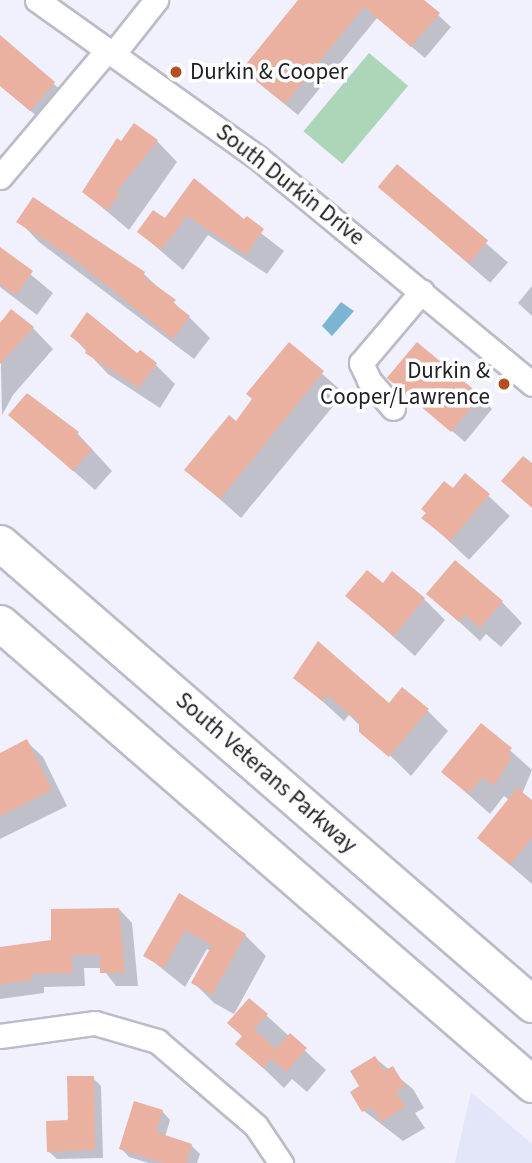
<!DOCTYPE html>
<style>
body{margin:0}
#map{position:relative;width:532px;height:1163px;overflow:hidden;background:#f0f1fd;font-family:"Source Sans 3",sans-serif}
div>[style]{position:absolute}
.built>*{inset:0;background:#e3e5f8}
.green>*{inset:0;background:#add6b9;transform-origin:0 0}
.water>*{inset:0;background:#7cb5d1}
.shadow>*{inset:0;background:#0003;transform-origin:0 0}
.building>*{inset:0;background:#eab0a0;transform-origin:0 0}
.roads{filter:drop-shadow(2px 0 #bbbcc8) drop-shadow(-2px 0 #bbbcc8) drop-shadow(0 2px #bbbcc8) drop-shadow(0 -2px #bbbcc8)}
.minor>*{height:23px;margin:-11.5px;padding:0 11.5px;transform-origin:11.5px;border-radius:11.5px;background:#fff}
.highway>*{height:35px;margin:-17.5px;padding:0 17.5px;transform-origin:17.5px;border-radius:17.5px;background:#fff}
.dots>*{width:19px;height:19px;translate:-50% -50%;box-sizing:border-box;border:4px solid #fff;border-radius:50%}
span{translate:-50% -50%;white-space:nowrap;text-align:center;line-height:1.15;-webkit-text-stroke:7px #fff;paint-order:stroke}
.poi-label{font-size:23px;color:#202125}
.left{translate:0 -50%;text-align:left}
.right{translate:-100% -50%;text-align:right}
.street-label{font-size:23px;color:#202125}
</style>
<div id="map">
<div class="built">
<div style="clip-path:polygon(471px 1092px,532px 1144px,532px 1163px,455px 1163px)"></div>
</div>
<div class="green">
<div style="left:369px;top:53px;width:51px;height:102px;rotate:40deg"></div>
</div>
<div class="water">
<div style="clip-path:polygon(341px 302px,354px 311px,332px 336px,322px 326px)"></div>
</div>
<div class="shadow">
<div style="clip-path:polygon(300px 0,422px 0,451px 27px,425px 58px,377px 18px,298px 115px,256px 81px)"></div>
<div style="clip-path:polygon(0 38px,62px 91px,39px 118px,0 85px)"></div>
<div style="clip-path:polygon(157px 141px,177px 162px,129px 230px,84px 192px,122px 143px)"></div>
<div style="left:397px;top:166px;width:147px;height:27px;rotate:41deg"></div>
<div style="clip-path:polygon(194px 181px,284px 251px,267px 274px,208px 235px,183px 270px,139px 232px,165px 221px)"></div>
<div style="clip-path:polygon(34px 200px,144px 274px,189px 317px,210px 338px,194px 359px,39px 242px,19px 221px)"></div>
<div style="clip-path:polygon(0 249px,53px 293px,37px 315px,0 287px)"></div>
<div style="clip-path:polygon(532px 286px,532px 316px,518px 303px)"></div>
<div style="clip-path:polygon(0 324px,33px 328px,53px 349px,13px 395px,2px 415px)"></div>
<div style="clip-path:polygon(72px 336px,154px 363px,175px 384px,160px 408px,108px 374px)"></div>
<div style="clip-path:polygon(289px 345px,344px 393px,241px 518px,187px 470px,236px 423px)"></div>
<div style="clip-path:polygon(389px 378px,480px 397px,492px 409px,465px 442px)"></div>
<div style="clip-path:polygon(27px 395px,78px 434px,112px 471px,95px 490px,10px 415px)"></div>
<div style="left:466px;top:475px;width:60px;height:60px;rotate:43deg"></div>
<div style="clip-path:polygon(383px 585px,424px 599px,445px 620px,415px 656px,347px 596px)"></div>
<div style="clip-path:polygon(429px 594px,502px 602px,522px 623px,501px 647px,486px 634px,480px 641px)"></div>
<div style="clip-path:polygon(296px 677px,389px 706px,427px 710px,448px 731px,411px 776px,349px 715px,344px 721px)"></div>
<div style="clip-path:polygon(482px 725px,532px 770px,522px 794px,532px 801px,532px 884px,479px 838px,509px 800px,504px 796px,490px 814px,443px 772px)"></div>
<div style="clip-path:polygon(27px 742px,43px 757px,67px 806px,0 839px,0 755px)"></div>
<div style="clip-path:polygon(179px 895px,245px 935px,266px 956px,234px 1014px,214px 1003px,193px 982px,211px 951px,207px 949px,185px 987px,145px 955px)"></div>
<div style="clip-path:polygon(119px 909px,132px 923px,138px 986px,116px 986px,102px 968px,84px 968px,85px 986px,44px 987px,44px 993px,0 999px,0 948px,53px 942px)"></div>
<div style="clip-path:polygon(266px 1015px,326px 1070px,307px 1092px,292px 1079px,284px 1088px,238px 1044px)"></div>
<div style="clip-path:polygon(375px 1058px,413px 1089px,424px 1108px,415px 1113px,425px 1128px,403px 1141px,364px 1111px,362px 1087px)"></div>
<div style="clip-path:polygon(93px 1078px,101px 1086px,103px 1158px,57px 1159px,48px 1151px)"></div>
<div style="clip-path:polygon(162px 1111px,170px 1120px,165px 1137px,191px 1145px,200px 1154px,197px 1163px,149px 1163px,129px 1157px,121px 1148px)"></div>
</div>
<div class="building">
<div style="clip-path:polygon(298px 0,424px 0,440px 13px,411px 47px,364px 7px,285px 104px,242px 69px)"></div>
<div style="clip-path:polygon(0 35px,55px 82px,30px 111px,0 86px)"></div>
<div style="clip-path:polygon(134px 123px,158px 140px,117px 191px,120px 193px,107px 211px,82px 192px,117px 138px,121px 141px)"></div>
<div style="left:397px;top:164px;width:119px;height:30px;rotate:40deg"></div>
<div style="clip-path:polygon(194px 178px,244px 219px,247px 216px,264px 229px,246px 255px,187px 216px,161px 250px,137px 232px,153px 210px,165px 218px)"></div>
<div style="clip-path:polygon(33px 197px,145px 272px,143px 276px,176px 300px,173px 303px,190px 316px,173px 339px,70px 256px,16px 222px)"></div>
<div style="clip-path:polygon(0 247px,33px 271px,16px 295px,0 284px)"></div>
<div style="clip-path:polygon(11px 309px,34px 327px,0 364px,0 323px)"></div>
<div style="clip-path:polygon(87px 312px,137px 353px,140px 350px,157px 363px,139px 388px,85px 353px,87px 349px,70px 336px)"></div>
<div style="clip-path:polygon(289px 342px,324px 371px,220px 499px,184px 470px,229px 415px,236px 421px,252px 399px,246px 394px)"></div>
<div style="left:417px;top:342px;width:84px;height:47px;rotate:40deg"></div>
<div style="clip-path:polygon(27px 393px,79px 432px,76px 435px,92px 449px,73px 471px,8px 415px)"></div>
<div style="clip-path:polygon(523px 456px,532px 463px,532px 508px,501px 481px)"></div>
<div style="clip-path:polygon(465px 473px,490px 494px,450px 541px,421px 518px,426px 513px,421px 509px,444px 481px,453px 488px)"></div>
<div style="clip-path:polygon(455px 560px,503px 601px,480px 628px,465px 615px,459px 622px,426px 594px)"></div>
<div style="clip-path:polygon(367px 570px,383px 583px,392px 571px,425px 598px,394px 636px,345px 596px)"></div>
<div style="clip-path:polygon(318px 641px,389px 703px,402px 687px,429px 709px,389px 757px,359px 732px,359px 722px,327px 695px,322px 701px,293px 678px)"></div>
<div style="clip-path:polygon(481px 723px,512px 748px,508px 753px,512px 756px,494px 786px,483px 777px,468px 794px,441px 772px)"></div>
<div style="clip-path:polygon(27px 739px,52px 790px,0 816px,0 753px)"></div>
<div style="clip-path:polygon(517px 788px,532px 800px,532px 838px,510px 865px,477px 838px)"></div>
<div style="clip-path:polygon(179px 893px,246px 934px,212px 995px,191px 983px,212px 945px,185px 930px,164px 968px,143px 956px)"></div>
<div style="clip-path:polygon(119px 908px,125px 973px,100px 973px,100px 955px,72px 955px,72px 973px,31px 974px,32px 980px,0 984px,0 947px,51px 940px,51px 909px)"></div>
<div style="clip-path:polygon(249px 998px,268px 1014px,254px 1029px,276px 1049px,290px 1033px,307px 1048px,286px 1072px,271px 1059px,263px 1068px,235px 1044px,242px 1036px,227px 1023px)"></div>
<div style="clip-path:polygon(375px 1056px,384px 1071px,393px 1066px,405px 1086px,396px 1092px,405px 1107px,381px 1122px,372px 1107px,362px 1112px,350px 1092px,359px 1086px,350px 1071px)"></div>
<div style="clip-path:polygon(67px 1076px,94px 1076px,95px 1150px,47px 1152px,46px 1121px,68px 1120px)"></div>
<div style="clip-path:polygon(134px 1101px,163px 1110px,156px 1132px,192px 1144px,186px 1163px,164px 1163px,119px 1149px)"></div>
</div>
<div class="roads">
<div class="minor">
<div style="left:37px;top:0;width:270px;rotate:35.5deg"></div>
<div style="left:257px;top:157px;width:357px;rotate:39.5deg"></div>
<div style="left:114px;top:53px;width:68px;rotate:-51.6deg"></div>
<div style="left:0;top:177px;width:167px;rotate:-49.8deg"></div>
<div style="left:393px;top:408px;width:37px;rotate:-131deg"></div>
<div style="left:369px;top:380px;width:19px;rotate:-115deg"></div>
<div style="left:361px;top:363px;width:94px;rotate:-49.7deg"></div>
<div style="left:0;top:1036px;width:96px;rotate:-7.8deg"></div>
<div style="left:95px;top:1023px;width:65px;rotate:16.2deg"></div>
<div style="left:157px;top:1041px;width:130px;rotate:40.6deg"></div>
<div style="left:256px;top:1126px;width:45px;rotate:56deg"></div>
</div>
<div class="highway">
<div style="left:0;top:543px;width:704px;rotate:40.91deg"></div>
<div style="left:0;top:623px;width:704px;rotate:40.91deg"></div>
</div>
</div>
<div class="dots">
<div style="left:176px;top:72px;background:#b4501f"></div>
<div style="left:504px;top:384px;background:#b4501f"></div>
</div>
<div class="poi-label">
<span class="left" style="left:190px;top:72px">Durkin &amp; Cooper</span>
<span class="right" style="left:490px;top:384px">Durkin &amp;<br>Cooper/Lawrence</span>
</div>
<div class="street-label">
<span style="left:290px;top:185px;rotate:38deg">South Durkin Drive</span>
<span style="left:266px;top:773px;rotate:41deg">South Veterans Parkway</span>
</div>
</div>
